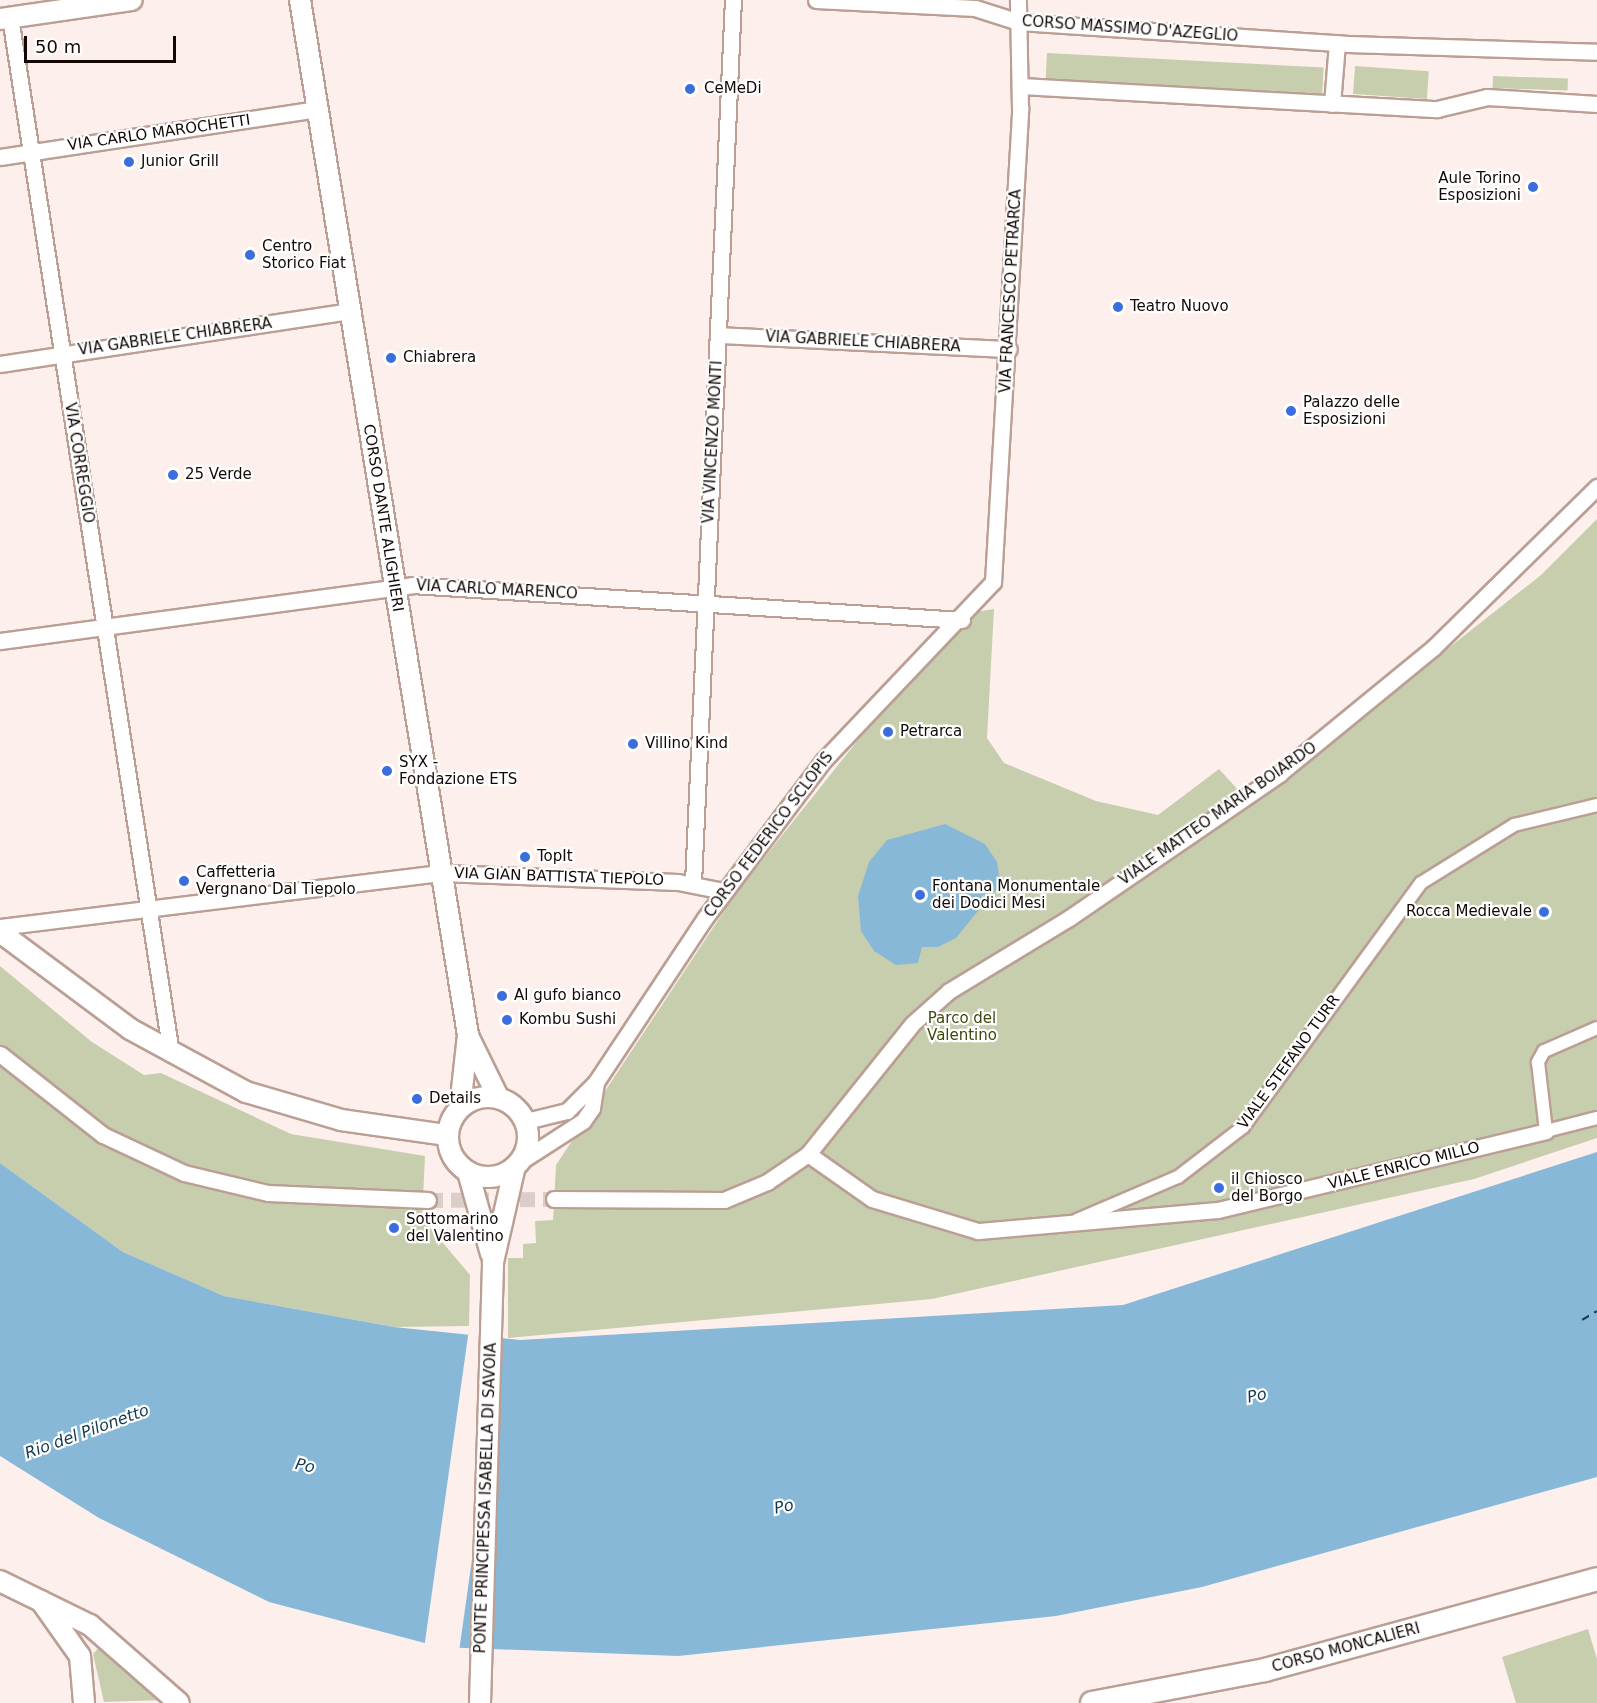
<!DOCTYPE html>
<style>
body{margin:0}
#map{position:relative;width:1597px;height:1703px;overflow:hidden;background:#fdf0ec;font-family:"DejaVu Sans",sans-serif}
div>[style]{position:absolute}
.green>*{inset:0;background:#c7ceae;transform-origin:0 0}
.water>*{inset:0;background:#88b8d8}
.pier>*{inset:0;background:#fdf0ec;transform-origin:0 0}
.ferry>*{height:1.5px;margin-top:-0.75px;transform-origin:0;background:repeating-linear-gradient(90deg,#11394f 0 8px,transparent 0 14px)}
.minor-tunnel>*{height:15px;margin-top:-7.5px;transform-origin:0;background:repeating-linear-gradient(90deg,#dacdca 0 15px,transparent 0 23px)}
.roads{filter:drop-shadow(2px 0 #bb9f94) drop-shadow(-2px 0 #bb9f94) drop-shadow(0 2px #bb9f94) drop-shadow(0 -2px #bb9f94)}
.pedestrian>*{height:12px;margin:-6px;padding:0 6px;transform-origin:6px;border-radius:6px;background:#fff}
.minor>*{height:15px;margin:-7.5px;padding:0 7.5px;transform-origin:7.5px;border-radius:7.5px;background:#fff}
.tertiary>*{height:20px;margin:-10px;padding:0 10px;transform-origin:10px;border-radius:10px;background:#fff}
.tertiary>.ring{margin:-10px;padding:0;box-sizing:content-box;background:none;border:20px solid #fff;border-radius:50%}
.secondary>*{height:22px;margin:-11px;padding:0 11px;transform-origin:11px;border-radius:11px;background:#fff}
.dots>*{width:16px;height:16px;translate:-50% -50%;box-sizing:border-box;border:3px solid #fff;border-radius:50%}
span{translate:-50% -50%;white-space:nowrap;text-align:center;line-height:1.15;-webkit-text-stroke:4.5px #fff;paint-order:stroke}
.street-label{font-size:15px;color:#120906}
.poi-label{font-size:15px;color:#120906}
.left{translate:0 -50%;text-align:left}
.right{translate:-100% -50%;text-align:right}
.park-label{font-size:15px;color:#3f470d}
.water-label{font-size:16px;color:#11394f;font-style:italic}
.scale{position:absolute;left:24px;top:36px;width:152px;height:27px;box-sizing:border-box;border:3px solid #120906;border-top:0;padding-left:8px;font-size:18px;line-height:21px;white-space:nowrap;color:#120906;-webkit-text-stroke:4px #fff;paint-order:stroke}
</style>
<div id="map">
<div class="green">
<div style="left:1047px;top:53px;width:277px;height:26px;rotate:3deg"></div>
<div style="left:1355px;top:66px;width:74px;height:28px;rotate:4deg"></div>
<div style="left:1493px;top:76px;width:75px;height:12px;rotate:2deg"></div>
<div style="clip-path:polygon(1597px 519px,1597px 1138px,1474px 1179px,932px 1299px,508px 1338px,508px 1258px,523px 1258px,523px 1244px,536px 1243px,535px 1221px,553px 1220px,556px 1165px,566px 1150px,736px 893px,866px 730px,975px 612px,994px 609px,987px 738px,1004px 763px,1096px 801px,1158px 815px,1219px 769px,1251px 804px,1541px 575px)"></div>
<div style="clip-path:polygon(0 966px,92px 1042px,144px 1075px,161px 1073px,291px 1134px,425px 1156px,422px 1218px,470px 1275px,469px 1326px,394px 1327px,224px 1296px,123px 1252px,0 1163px)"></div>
<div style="clip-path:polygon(1588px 1629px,1597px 1659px,1597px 1703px,1516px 1703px,1502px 1657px)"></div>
<div style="clip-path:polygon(100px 1646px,165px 1700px,104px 1702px,93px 1654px)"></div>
</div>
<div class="water">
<div style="clip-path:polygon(945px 824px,985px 844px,997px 862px,1000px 883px,993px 895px,982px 895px,978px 911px,956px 938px,938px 947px,922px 947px,918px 963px,896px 965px,874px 951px,861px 931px,858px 896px,869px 862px,887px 840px)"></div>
<div style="clip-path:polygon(1597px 1152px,1597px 1477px,1202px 1587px,1056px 1616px,678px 1656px,440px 1647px,269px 1602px,99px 1518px,0 1456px,0 1163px,123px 1252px,224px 1296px,394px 1327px,520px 1340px,1123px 1305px)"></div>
</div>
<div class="pier">
<div style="left:469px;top:1329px;width:35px;height:322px;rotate:8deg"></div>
</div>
<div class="ferry">
<div style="left:1582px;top:1320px;width:17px;rotate:-31deg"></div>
</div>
<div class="minor-tunnel">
<div style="left:428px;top:1200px;width:126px;rotate:-0.5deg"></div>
</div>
<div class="roads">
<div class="pedestrian">
<div style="left:1597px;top:1028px;width:58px;rotate:156.5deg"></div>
<div style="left:1544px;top:1051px;width:13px;rotate:119deg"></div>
<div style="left:1538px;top:1062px;width:69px;rotate:83.4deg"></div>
<div style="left:1546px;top:1131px;width:53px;rotate:-14.3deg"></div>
<div style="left:1077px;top:1220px;width:110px;rotate:-23.1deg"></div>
<div style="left:1178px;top:1177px;width:82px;rotate:-37.6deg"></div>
<div style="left:1243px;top:1127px;width:302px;rotate:-53.9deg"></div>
<div style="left:1421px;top:883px;width:110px;rotate:-31.9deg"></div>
<div style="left:1514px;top:825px;width:85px;rotate:-13.5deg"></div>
</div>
<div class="minor">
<div style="left:816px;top:0;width:159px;rotate:2.9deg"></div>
<div style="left:975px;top:8px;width:46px;rotate:17.7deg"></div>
<div style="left:1019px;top:22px;width:330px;rotate:3.8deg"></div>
<div style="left:1348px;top:44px;width:249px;rotate:1.8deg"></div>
<div style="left:10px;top:17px;width:1049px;rotate:81.17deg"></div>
<div style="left:1021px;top:86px;width:417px;rotate:3.2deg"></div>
<div style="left:1437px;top:109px;width:51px;rotate:-13.5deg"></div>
<div style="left:1487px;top:97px;width:110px;rotate:3.6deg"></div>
<div style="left:1332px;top:104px;width:61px;rotate:-85.3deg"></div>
<div style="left:0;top:157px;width:322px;rotate:-8.6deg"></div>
<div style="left:718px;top:335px;width:291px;rotate:2.8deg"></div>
<div style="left:0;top:364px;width:354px;rotate:-8.6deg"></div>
<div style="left:0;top:641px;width:416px;rotate:-7.7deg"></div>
<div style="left:412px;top:585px;width:551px;rotate:3.64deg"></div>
<div style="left:693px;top:883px;width:884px;rotate:-87.41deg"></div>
<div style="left:0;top:927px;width:444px;rotate:-7deg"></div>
<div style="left:441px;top:873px;width:237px;rotate:2.2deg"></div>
<div style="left:678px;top:882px;width:47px;rotate:11.1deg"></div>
<div style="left:0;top:1054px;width:131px;rotate:38.2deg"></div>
<div style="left:103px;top:1135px;width:89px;rotate:25.1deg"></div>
<div style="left:184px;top:1173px;width:86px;rotate:13.4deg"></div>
<div style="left:268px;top:1193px;width:160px;rotate:2.5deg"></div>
<div style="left:526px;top:1121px;width:42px;rotate:-13.7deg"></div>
<div style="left:567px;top:1111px;width:41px;rotate:-45deg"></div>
<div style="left:596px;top:1082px;width:197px;rotate:-56.4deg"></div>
<div style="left:705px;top:918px;width:196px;rotate:-53.1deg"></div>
<div style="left:823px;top:761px;width:247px;rotate:-46.5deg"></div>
<div style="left:993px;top:582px;width:475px;rotate:-86.7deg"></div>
<div style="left:1020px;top:108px;width:108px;rotate:-91.1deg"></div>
<div style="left:808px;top:1154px;width:78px;rotate:35.1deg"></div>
<div style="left:872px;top:1199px;width:111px;rotate:16.8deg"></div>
<div style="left:978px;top:1231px;width:241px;rotate:-5deg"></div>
<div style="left:1218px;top:1210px;width:337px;rotate:-13.5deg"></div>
<div style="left:521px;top:1161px;width:74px;rotate:-32.8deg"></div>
<div style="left:583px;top:1121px;width:16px;rotate:-55deg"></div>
<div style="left:592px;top:1108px;width:26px;rotate:-81deg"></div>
<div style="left:554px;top:1199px;width:170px;rotate:0.3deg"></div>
<div style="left:724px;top:1200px;width:47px;rotate:-22.7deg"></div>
<div style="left:767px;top:1182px;width:50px;rotate:-34.3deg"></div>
<div style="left:808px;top:1154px;width:166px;rotate:-51.3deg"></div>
<div style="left:912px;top:1024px;width:50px;rotate:-41.7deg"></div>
<div style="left:949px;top:991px;width:140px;rotate:-31.3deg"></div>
<div style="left:1069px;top:918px;width:255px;rotate:-34.4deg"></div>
<div style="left:1279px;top:774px;width:199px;rotate:-39.3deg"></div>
<div style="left:1433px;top:648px;width:230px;rotate:-44.5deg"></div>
</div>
<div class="tertiary">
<div style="left:300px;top:0;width:1049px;rotate:80.78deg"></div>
<div style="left:468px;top:1035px;width:73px;rotate:96.3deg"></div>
<div style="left:0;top:19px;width:133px;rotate:-8.2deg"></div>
<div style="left:0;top:932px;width:162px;rotate:36.7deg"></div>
<div style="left:130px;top:1029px;width:132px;rotate:28.5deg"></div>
<div style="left:246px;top:1092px;width:99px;rotate:16.4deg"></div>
<div style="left:341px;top:1120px;width:107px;rotate:8.1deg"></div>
<div style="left:469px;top:1038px;width:66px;rotate:63.8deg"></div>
<div class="ring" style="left:448px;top:1097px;width:60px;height:60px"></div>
<div style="left:468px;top:1172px;width:85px;rotate:74.3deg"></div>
<div style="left:0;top:1581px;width:100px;rotate:26.1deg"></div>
<div style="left:90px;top:1625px;width:118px;rotate:41.2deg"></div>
<div style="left:41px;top:1601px;width:67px;rotate:54.7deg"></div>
<div style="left:80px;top:1656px;width:47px;rotate:85.1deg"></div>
<div style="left:480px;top:1703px;width:441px;rotate:-88.3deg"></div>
<div style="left:493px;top:1262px;width:94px;rotate:-77.1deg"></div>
</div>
<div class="secondary">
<div style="left:1092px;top:1703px;width:176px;rotate:-10.8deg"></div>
<div style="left:1265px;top:1670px;width:344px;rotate:-15.3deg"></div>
</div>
</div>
<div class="dots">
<div style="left:690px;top:89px;background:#3b6ddd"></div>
<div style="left:129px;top:162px;background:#3b6ddd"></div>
<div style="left:1533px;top:187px;background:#3b6ddd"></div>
<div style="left:250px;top:255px;background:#3b6ddd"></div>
<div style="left:1118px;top:307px;background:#3b6ddd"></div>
<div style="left:391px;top:358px;background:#3b6ddd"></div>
<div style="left:1291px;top:411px;background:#3b6ddd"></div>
<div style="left:173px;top:475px;background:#3b6ddd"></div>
<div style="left:888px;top:732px;background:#3b6ddd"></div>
<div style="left:633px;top:744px;background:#3b6ddd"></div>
<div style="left:387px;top:771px;background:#3b6ddd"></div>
<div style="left:525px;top:857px;background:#3b6ddd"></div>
<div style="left:184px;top:881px;background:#3b6ddd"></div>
<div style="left:920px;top:895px;background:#3b6ddd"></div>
<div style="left:1544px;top:912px;background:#3b6ddd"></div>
<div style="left:502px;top:996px;background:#3b6ddd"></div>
<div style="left:507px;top:1020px;background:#3b6ddd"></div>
<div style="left:417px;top:1099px;background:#3b6ddd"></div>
<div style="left:1219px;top:1188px;background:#3b6ddd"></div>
<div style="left:394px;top:1228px;background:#3b6ddd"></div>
</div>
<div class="street-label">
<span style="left:1130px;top:29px;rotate:4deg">CORSO MASSIMO D'AZEGLIO</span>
<span style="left:159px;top:133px;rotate:-8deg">VIA CARLO MAROCHETTI</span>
<span style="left:1011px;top:291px;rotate:-87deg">VIA FRANCESCO PETRARCA</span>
<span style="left:175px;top:337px;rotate:-8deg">VIA GABRIELE CHIABRERA</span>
<span style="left:863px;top:342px;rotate:3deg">VIA GABRIELE CHIABRERA</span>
<span style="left:713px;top:442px;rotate:-87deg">VIA VINCENZO MONTI</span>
<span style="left:79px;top:463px;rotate:81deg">VIA CORREGGIO</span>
<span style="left:383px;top:518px;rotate:81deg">CORSO DANTE ALIGHIERI</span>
<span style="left:497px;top:590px;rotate:3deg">VIA CARLO MARENCO</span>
<span style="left:1218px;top:814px;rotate:-35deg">VIALE MATTEO MARIA BOIARDO</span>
<span style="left:769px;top:835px;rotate:-53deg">CORSO FEDERICO SCLOPIS</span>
<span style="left:559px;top:877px;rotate:2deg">VIA GIAN BATTISTA TIEPOLO</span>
<span style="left:1289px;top:1062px;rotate:-54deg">VIALE STEFANO TURR</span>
<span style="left:1404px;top:1166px;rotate:-14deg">VIALE ENRICO MILLO</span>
<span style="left:486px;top:1498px;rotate:-88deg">PONTE PRINCIPESSA ISABELLA DI SAVOIA</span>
<span style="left:1346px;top:1648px;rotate:-15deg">CORSO MONCALIERI</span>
</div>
<div class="poi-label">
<span class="left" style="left:704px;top:89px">CeMeDi</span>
<span class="left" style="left:141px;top:162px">Junior Grill</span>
<span class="right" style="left:1521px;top:187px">Aule Torino<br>Esposizioni</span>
<span class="left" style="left:262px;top:255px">Centro<br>Storico Fiat</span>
<span class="left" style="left:1130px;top:307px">Teatro Nuovo</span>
<span class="left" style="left:403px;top:358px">Chiabrera</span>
<span class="left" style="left:1303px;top:411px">Palazzo delle<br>Esposizioni</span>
<span class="left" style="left:185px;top:475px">25 Verde</span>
<span class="left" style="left:900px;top:732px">Petrarca</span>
<span class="left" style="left:645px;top:744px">Villino Kind</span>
<span class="left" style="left:399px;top:771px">SYX -<br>Fondazione ETS</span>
<span class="left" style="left:537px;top:857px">TopIt</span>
<span class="left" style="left:196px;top:881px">Caffetteria<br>Vergnano Dal Tiepolo</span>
<span class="left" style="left:932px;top:895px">Fontana Monumentale<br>dei Dodici Mesi</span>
<span class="right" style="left:1532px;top:912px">Rocca Medievale</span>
<span class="left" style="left:514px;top:996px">Al gufo bianco</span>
<span class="left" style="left:519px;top:1020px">Kombu Sushi</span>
<span class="left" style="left:429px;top:1099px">Details</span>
<span class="left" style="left:1231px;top:1188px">il Chiosco<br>del Borgo</span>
<span class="left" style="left:406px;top:1228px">Sottomarino<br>del Valentino</span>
</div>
<div class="park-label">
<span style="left:962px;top:1027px">Parco del<br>Valentino</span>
</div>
<div class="water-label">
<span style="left:1257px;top:1396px;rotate:-13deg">Po</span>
<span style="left:87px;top:1432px;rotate:-20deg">Rio del Pilonetto</span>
<span style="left:305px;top:1466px;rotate:12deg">Po</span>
<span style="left:784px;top:1507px;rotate:-13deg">Po</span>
</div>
<div class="scale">50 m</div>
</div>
